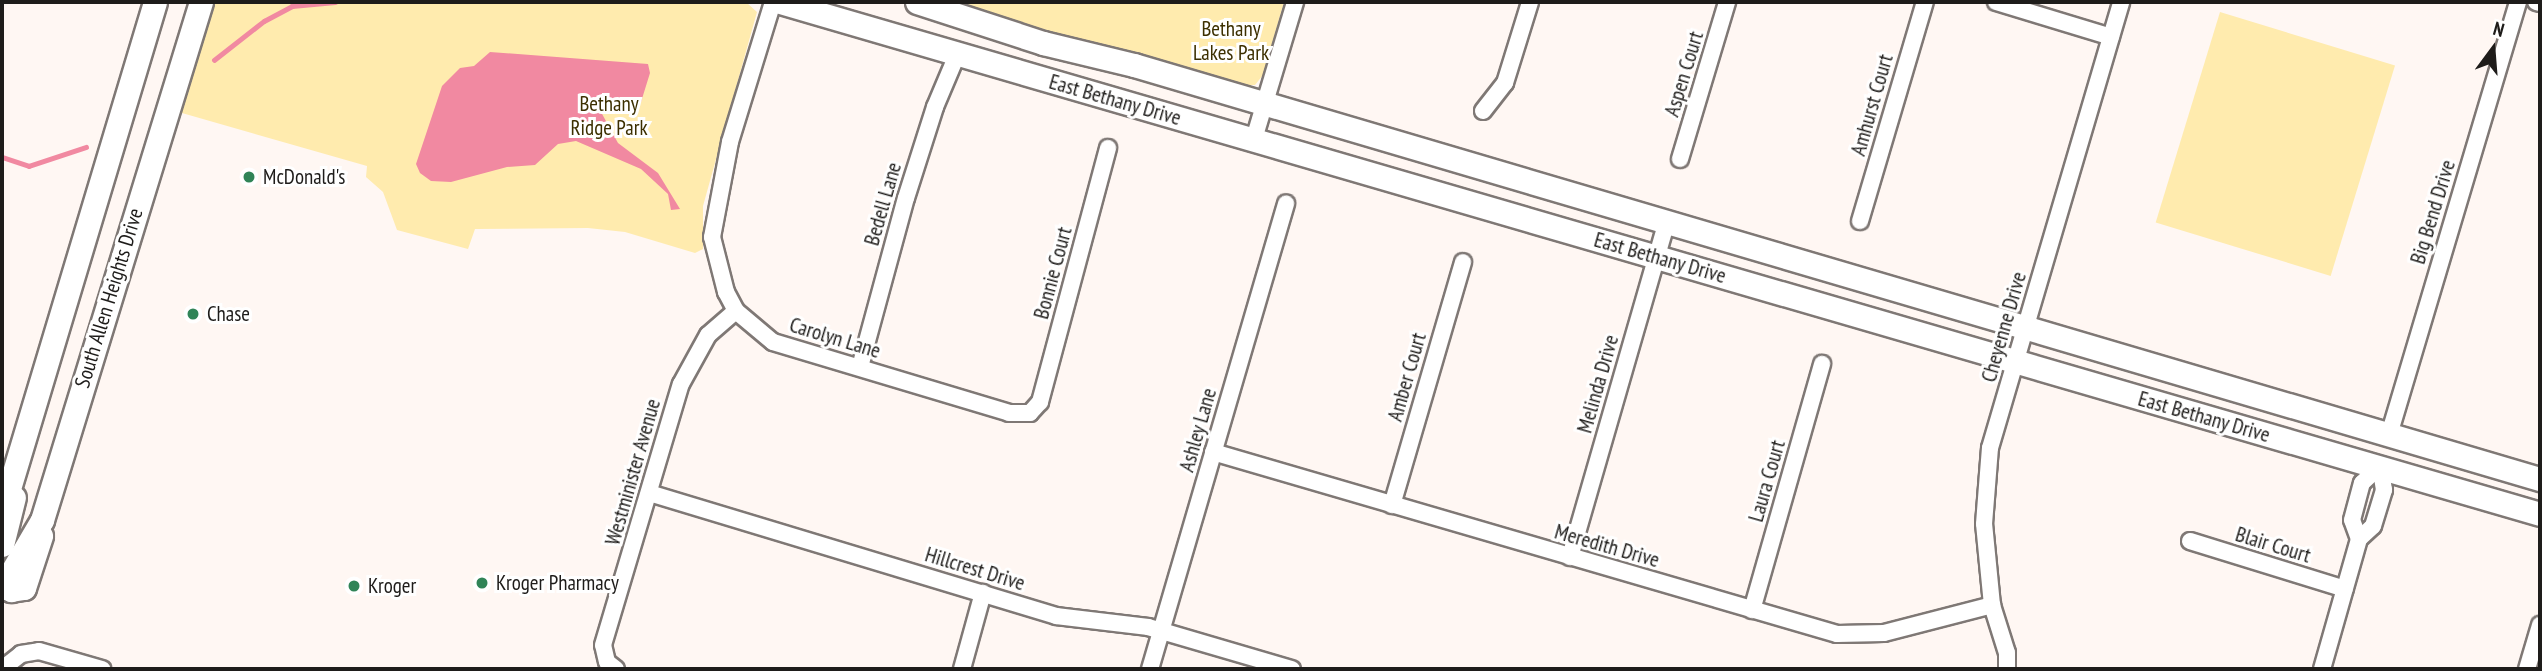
<!DOCTYPE html>
<style>
body{margin:0}
#map{position:relative;width:2542px;height:671px;overflow:hidden;background:#fff7f3;font-family:"PT Sans Narrow",sans-serif}
div>[style]{position:absolute}
.green>*{inset:0;background:#ffebae;transform-origin:0 0}
.water>*{inset:0;background:#f189a1}
.stream>*{height:4.5px;margin:-2.25px;padding:0 2.25px;transform-origin:2.25px;border-radius:2.25px;background:#f189a1}
.roads{filter:drop-shadow(2px 0 #7f7875) drop-shadow(-2px 0 #7f7875) drop-shadow(0 2px #7f7875) drop-shadow(0 -2px #7f7875)}
.minor>*{height:16px;margin:-8px;padding:0 8px;transform-origin:8px;border-radius:8px;background:#fff}
.secondary>*{height:23px;margin:-11.5px;padding:0 11.5px;transform-origin:11.5px;border-radius:11.5px;background:#fff}
.dots>*{width:19px;height:19px;translate:-50% -50%;box-sizing:border-box;border:4px solid #fff;border-radius:50%}
span{translate:-50% -50%;white-space:nowrap;text-align:center;line-height:1.15;-webkit-text-stroke:6px #fff;paint-order:stroke}
.park-label{font-size:21px;color:#3c2f00}
.street-label{font-size:21px;color:#1e1c1a}
.poi-label{font-size:21px;color:#1e1c1a}
.left{translate:0 -50%;text-align:left}
.frame{position:absolute;inset:0;border:4px solid #1e1c1a;pointer-events:none}
.north{position:absolute;left:2458px;top:14px;width:70px;height:70px;-webkit-text-stroke:5px #fff;paint-order:stroke;rotate:16deg;font-size:19px;font-weight:700;line-height:28px;text-align:center;color:#1e1c1a}
.north::after{content:'';display:block;margin:auto;width:24px;height:32px;background:#1e1c1a;clip-path:polygon(50% 0,100% 100%,50% 72%,0 100%)}
</style>
<div id="map">
<div class="green">
<div style="clip-path:polygon(211px 2px,747px 3px,757px 12px,703px 206px,703px 249px,695px 253px,625px 232px,588px 228px,475px 229px,468px 249px,397px 230px,383px 192px,366px 177px,367px 166px,175px 111px)"></div>
<div style="clip-path:polygon(948px 2px,1284px 2px,1263px 75px,1255px 85px,1237px 85px)"></div>
<div style="left:2220px;top:12px;width:183px;height:220px;rotate:17deg"></div>
</div>
<div class="water">
<div style="clip-path:polygon(490px 52px,648px 64px,650px 73px,641px 102px,603px 108px,601px 112px,618px 143px,658px 173px,680px 209px,671px 210px,668px 194px,641px 169px,576px 141px,558px 144px,535px 165px,507px 167px,451px 182px,431px 181px,420px 173px,416px 164px,442px 86px,460px 68px,474px 66px)"></div>
</div>
<div class="stream">
<div style="left:214px;top:60px;width:63px;rotate:-38deg"></div>
<div style="left:264px;top:21px;width:32px;rotate:-28deg"></div>
<div style="left:292px;top:6px;width:43px;rotate:-5.3deg"></div>
<div style="left:2px;top:157px;width:28px;rotate:18deg"></div>
<div style="left:29px;top:166px;width:60px;rotate:-18.4deg"></div>
</div>
<div class="roads">
<div class="minor">
<div style="left:773px;top:2px;width:146px;rotate:107.1deg"></div>
<div style="left:730px;top:142px;width:97px;rotate:100.7deg"></div>
<div style="left:712px;top:237px;width:57px;rotate:75.7deg"></div>
<div style="left:726px;top:292px;width:21px;rotate:62deg"></div>
<div style="left:736px;top:311px;width:48px;rotate:40deg"></div>
<div style="left:773px;top:342px;width:246px;rotate:16.7deg"></div>
<div style="left:1009px;top:413px;width:21px"></div>
<div style="left:1030px;top:413px;width:15px;rotate:-48deg"></div>
<div style="left:1040px;top:402px;width:263px;rotate:-75deg"></div>
<div style="left:1996px;top:2px;width:120px;rotate:16.9deg"></div>
<div style="left:2536px;top:2px;width:4px;rotate:14deg"></div>
<div style="left:1483px;top:111px;width:36px;rotate:-52deg"></div>
<div style="left:1505px;top:83px;width:85px;rotate:-72.8deg"></div>
<div style="left:1254px;top:139px;width:143px;rotate:-73.3deg"></div>
<div style="left:1680px;top:159px;width:164px;rotate:-73.3deg"></div>
<div style="left:1860px;top:221px;width:228px;rotate:-73.5deg"></div>
<div style="left:860px;top:367px;width:175px;rotate:-74.8deg"></div>
<div style="left:906px;top:198px;width:96px;rotate:-72.3deg"></div>
<div style="left:935px;top:107px;width:56px;rotate:-67.1deg"></div>
<div style="left:2389px;top:435px;width:452px;rotate:-73.4deg"></div>
<div style="left:1213px;top:452px;width:650px;rotate:16.26deg"></div>
<div style="left:1837px;top:634px;width:47px;rotate:-1.2deg"></div>
<div style="left:1884px;top:633px;width:112px;rotate:-14.5deg"></div>
<div style="left:649px;top:493px;width:425px;rotate:16.8deg"></div>
<div style="left:1056px;top:616px;width:93px;rotate:6.8deg"></div>
<div style="left:1148px;top:627px;width:150px;rotate:16.3deg"></div>
<div style="left:1392px;top:505px;width:253px;rotate:-73.7deg"></div>
<div style="left:2359px;top:539px;width:20px;rotate:-110deg"></div>
<div style="left:2352px;top:520px;width:38px;rotate:-75deg"></div>
<div style="left:2362px;top:483px;width:25px;rotate:-43deg"></div>
<div style="left:2190px;top:541px;width:162px;rotate:17.2deg"></div>
<div style="left:1570px;top:557px;width:349px;rotate:-73.9deg"></div>
<div style="left:1752px;top:610px;width:256px;rotate:-74.1deg"></div>
<div style="left:2px;top:669px;width:24px;rotate:-38deg"></div>
<div style="left:21px;top:654px;width:18px;rotate:-9deg"></div>
<div style="left:39px;top:651px;width:66px;rotate:15.9deg"></div>
<div style="left:616px;top:669px;width:11px;rotate:-142deg"></div>
<div style="left:607px;top:662px;width:17px;rotate:-103deg"></div>
<div style="left:603px;top:645px;width:272px;rotate:-73.4deg"></div>
<div style="left:681px;top:384px;width:56px;rotate:-61.1deg"></div>
<div style="left:708px;top:335px;width:37px;rotate:-41deg"></div>
<div style="left:962px;top:669px;width:79px;rotate:-74.6deg"></div>
<div style="left:1150px;top:669px;width:485px;rotate:-73.7deg"></div>
<div style="left:2007px;top:669px;width:16px;rotate:-90deg"></div>
<div style="left:2007px;top:653px;width:50px;rotate:-107.4deg"></div>
<div style="left:1992px;top:605px;width:81px;rotate:-95.6deg"></div>
<div style="left:1984px;top:524px;width:76px;rotate:-85.5deg"></div>
<div style="left:1990px;top:448px;width:465px;rotate:-73.6deg"></div>
<div style="left:2322px;top:669px;width:135px;rotate:-74.1deg"></div>
<div style="left:2359px;top:539px;width:19px;rotate:-43deg"></div>
<div style="left:2373px;top:526px;width:38px;rotate:-73deg"></div>
<div style="left:2384px;top:490px;width:24px;rotate:-99deg"></div>
<div style="left:2527px;top:669px;width:46px;rotate:-73.5deg"></div>
</div>
<div class="secondary">
<div style="left:780px;top:2px;width:1833px;rotate:16.22deg"></div>
<div style="left:917px;top:2px;width:133px;rotate:18deg"></div>
<div style="left:1043px;top:43px;width:94px;rotate:13.6deg"></div>
<div style="left:1134px;top:65px;width:1466px;rotate:16.41deg"></div>
<div style="left:2px;top:512px;width:532px;rotate:-73.3deg"></div>
<div style="left:2px;top:545px;width:49px;rotate:-76deg"></div>
<div style="left:2px;top:581px;width:13px;rotate:45deg"></div>
<div style="left:11px;top:590px;width:13px;rotate:-9deg"></div>
<div style="left:24px;top:588px;width:55px;rotate:-71.9deg"></div>
<div style="left:2px;top:588px;width:79px;rotate:-59.5deg"></div>
<div style="left:42px;top:520px;width:542px;rotate:-72.94deg"></div>
</div>
</div>
<div class="dots">
<div style="left:249px;top:177px;background:#308457"></div>
<div style="left:193px;top:314px;background:#308457"></div>
<div style="left:482px;top:583px;background:#308457"></div>
<div style="left:354px;top:586px;background:#308457"></div>
</div>
<div class="park-label">
<span style="left:1231px;top:41px">Bethany<br>Lakes Park</span>
<span style="left:609px;top:116px">Bethany<br>Ridge Park</span>
</div>
<div class="street-label">
<span style="left:1684px;top:74px;rotate:-73deg">Aspen Court</span>
<span style="left:1115px;top:100px;rotate:16deg">East Bethany Drive</span>
<span style="left:1872px;top:105px;rotate:-74deg">Amhurst Court</span>
<span style="left:883px;top:204px;rotate:-74deg">Bedell Lane</span>
<span style="left:2433px;top:212px;rotate:-73deg">Big Bend Drive</span>
<span style="left:1660px;top:258px;rotate:16deg">East Bethany Drive</span>
<span style="left:1053px;top:273px;rotate:-75deg">Bonnie Court</span>
<span style="left:109px;top:298px;rotate:-73deg">South Allen Heights Drive</span>
<span style="left:2004px;top:327px;rotate:-74deg">Cheyenne Drive</span>
<span style="left:835px;top:338px;rotate:17deg">Carolyn Lane</span>
<span style="left:1407px;top:377px;rotate:-74deg">Amber Court</span>
<span style="left:1598px;top:384px;rotate:-74deg">Melinda Drive</span>
<span style="left:2204px;top:417px;rotate:16deg">East Bethany Drive</span>
<span style="left:1198px;top:430px;rotate:-74deg">Ashley Lane</span>
<span style="left:633px;top:472px;rotate:-74deg">Westminister Avenue</span>
<span style="left:1767px;top:481px;rotate:-74deg">Laura Court</span>
<span style="left:2273px;top:545px;rotate:17deg">Blair Court</span>
<span style="left:1607px;top:546px;rotate:16deg">Meredith Drive</span>
<span style="left:975px;top:569px;rotate:17deg">Hillcrest Drive</span>
</div>
<div class="poi-label">
<span class="left" style="left:263px;top:177px">McDonald's</span>
<span class="left" style="left:207px;top:314px">Chase</span>
<span class="left" style="left:496px;top:583px">Kroger Pharmacy</span>
<span class="left" style="left:368px;top:586px">Kroger</span>
</div>
<div class="frame"></div>
<div class="north">N</div>
</div>
